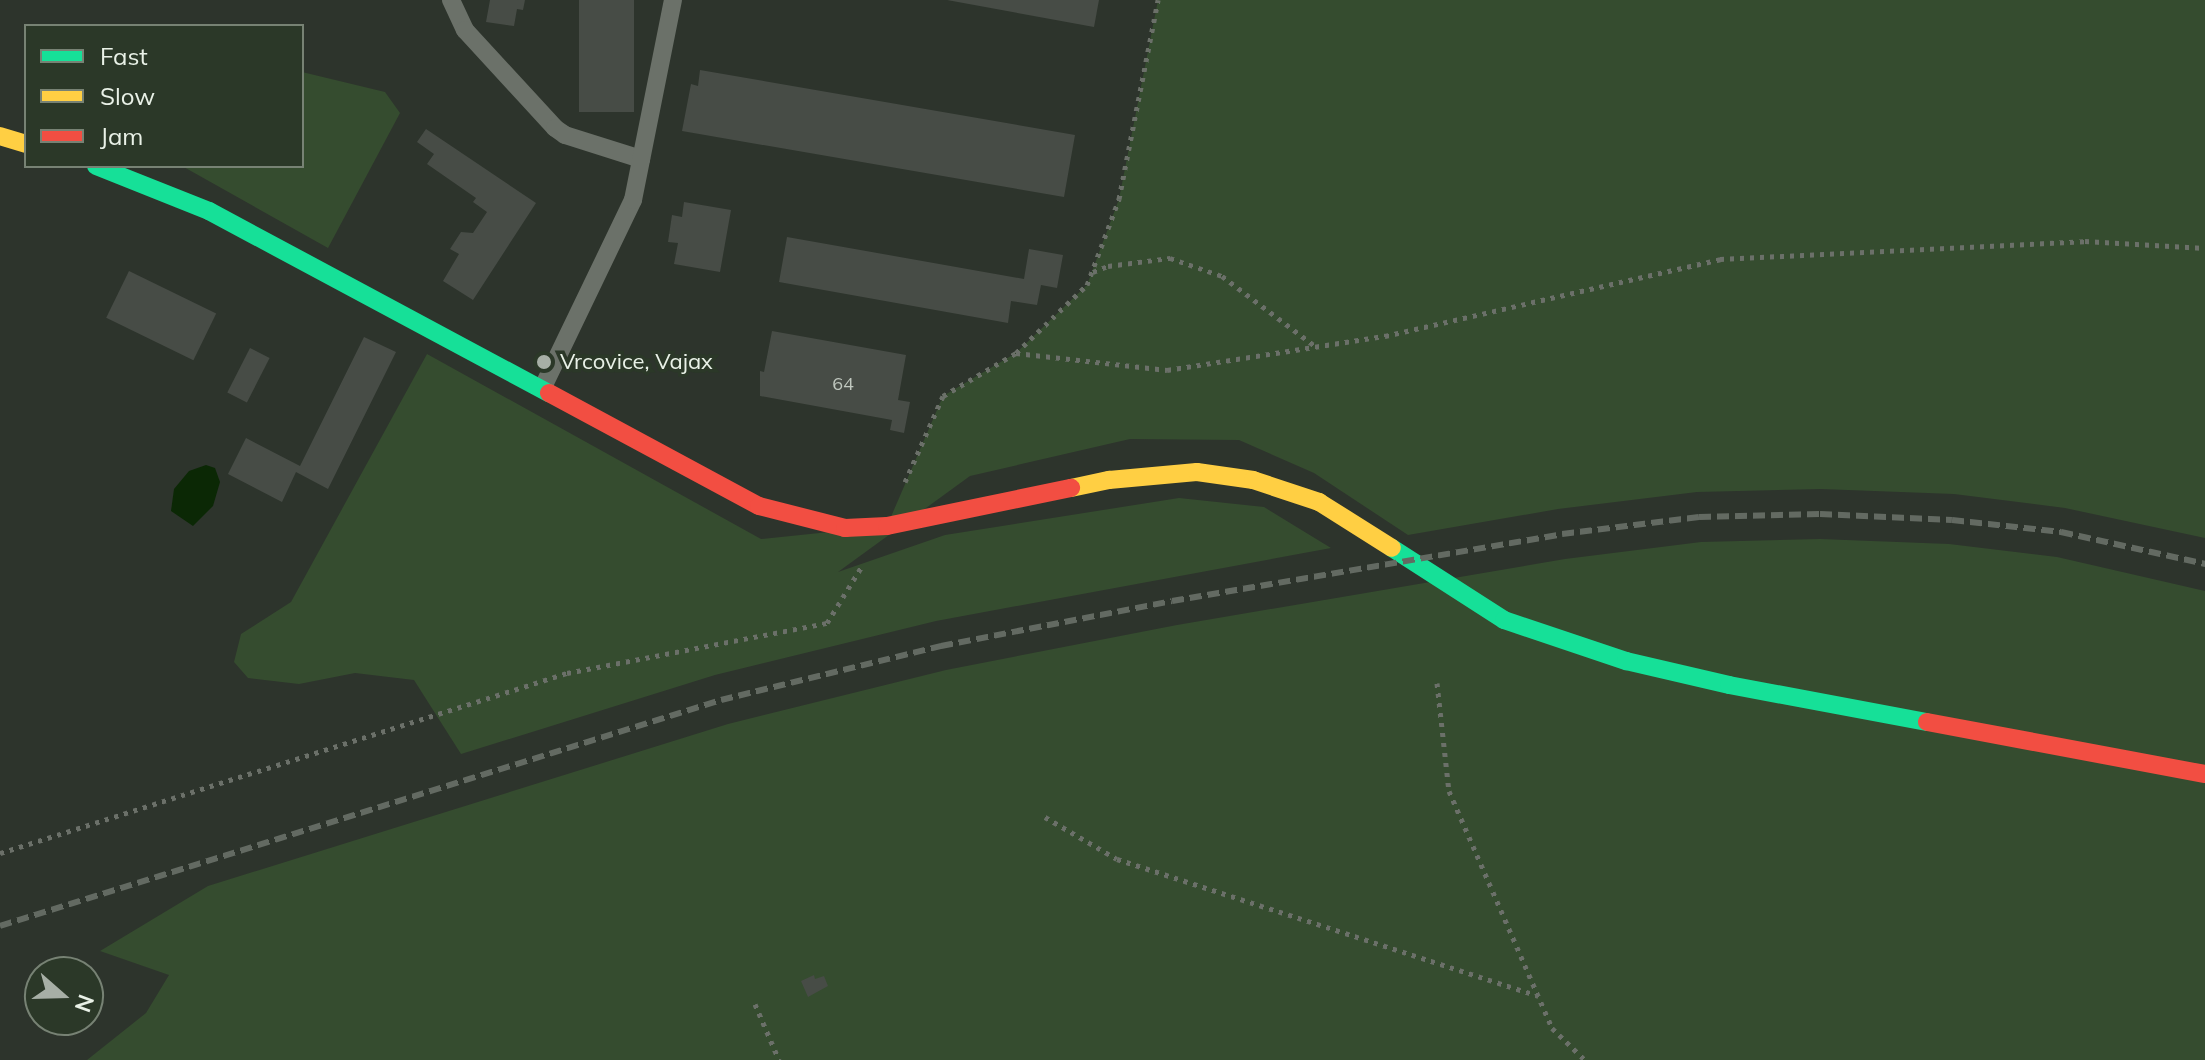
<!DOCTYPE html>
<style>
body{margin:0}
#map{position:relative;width:2205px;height:1060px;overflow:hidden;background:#2d342c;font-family:Mulish,sans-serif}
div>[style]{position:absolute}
.green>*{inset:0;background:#354c2f}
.water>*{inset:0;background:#0b2805}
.building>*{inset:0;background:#474c46;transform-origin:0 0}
.path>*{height:5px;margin-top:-2.5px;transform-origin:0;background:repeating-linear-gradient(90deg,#6b7069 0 4px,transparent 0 10px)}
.lane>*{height:18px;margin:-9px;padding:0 9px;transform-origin:9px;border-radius:9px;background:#6b7169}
.fast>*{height:18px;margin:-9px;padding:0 9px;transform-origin:9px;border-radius:9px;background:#16e098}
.slow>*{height:18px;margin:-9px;padding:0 9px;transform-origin:9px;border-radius:9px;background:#ffcf43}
.jam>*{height:18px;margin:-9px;padding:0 9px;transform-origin:9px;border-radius:9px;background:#f24e42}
.rail>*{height:6px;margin-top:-3px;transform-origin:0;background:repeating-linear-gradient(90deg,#636a62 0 12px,transparent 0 18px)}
.dots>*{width:22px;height:22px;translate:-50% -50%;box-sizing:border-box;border:4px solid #2b3828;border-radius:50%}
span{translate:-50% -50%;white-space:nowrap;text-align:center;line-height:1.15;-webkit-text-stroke:7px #2b3828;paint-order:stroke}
.number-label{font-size:18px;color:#c0c8bf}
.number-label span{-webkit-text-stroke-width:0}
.poi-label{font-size:22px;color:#e9f1e7}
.left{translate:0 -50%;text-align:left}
.legend{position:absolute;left:24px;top:24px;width:280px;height:144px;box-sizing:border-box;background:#2b3828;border:2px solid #778274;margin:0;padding:10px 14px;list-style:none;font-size:24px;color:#e9f1e7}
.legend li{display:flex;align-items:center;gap:16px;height:40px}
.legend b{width:40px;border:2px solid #778274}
.north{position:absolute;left:24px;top:956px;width:80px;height:80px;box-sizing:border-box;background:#2b3828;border:2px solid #778274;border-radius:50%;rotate:110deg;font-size:22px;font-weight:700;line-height:32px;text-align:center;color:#e9f1e7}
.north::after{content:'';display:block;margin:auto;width:28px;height:36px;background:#a7afa6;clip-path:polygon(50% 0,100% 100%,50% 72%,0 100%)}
</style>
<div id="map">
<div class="green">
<div style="clip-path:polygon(1158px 0,2205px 0,2205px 538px,2065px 508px,1954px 494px,1821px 489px,1697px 492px,1558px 509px,1408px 535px,1314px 473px,1239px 440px,1130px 439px,970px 476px,838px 572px,945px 535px,1179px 498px,1264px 507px,1331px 548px,936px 621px,715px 675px,461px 754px,414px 680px,355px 673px,299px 684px,248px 678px,234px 662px,241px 634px,291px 602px,427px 354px,761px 539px,887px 526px,943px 396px,1016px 353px,1087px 285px,1119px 199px)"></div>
<div style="clip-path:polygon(302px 72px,385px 92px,400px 113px,328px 248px,182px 166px,302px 166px)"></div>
<div style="clip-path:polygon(1820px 539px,1949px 544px,2057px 557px,2205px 591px,2205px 1060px,87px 1060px,146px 1013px,169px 975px,100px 951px,208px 886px,728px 724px,946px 670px,1177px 625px,1565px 559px,1701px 542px)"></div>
</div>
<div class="water">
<div style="clip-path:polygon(206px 465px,215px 468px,220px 482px,213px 506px,193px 526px,171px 511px,174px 489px,189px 471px)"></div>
</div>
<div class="building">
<div style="clip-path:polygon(490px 0,525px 0,523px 10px,517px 9px,514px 26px,486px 22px)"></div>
<div style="left:579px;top:0;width:55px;height:112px"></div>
<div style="clip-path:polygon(947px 0,1099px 0,1094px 27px)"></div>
<div style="clip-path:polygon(700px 70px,1075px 135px,1064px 197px,682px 131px,691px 84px,698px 86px)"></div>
<div style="clip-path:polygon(426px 129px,536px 203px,473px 300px,443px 281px,459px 254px,450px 249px,461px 232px,473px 233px,487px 212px,473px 202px,476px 198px,427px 164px,434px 154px,417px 142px)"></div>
<div style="clip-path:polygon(684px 202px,731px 210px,720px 272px,674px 264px,678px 243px,668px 242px,672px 215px,682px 217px)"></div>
<div style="clip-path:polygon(787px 237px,1024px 279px,1029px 249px,1063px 255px,1057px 288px,1041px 285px,1037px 305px,1011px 301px,1008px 323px,779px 282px)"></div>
<div style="left:129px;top:271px;width:97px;height:52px;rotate:26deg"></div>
<div style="clip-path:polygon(772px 331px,906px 355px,898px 400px,910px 402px,904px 433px,890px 430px,892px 420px,760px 396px,760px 371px,764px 372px)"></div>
<div style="clip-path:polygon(364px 337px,396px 352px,328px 489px,296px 472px,282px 502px,228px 474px,246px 438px,300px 466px)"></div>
<div style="left:250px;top:348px;width:22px;height:50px;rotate:27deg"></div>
<div style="clip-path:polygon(814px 975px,815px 979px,824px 976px,828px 986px,808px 997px,801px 981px)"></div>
</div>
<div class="path">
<div style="left:1093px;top:272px;width:16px;rotate:-22deg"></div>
<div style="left:1108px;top:266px;width:63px;rotate:-7.4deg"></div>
<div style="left:1170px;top:258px;width:55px;rotate:19.1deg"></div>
<div style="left:1222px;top:276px;width:116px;rotate:37deg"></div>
<div style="left:1016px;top:353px;width:152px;rotate:6.4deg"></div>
<div style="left:1167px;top:370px;width:221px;rotate:-8.9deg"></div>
<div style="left:1385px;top:336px;width:344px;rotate:-12.9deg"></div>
<div style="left:1720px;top:259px;width:365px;rotate:-2.8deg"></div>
<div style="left:2085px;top:241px;width:120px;rotate:3.3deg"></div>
<div style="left:905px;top:482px;width:94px;rotate:-66.2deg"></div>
<div style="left:943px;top:396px;width:85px;rotate:-30.5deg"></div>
<div style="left:1016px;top:353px;width:98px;rotate:-43.8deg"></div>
<div style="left:1087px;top:285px;width:92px;rotate:-69.6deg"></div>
<div style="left:1119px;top:199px;width:203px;rotate:-78.9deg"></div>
<div style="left:1437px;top:683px;width:109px;rotate:83.7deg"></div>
<div style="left:1449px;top:791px;width:258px;rotate:66.5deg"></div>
<div style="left:1552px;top:1028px;width:46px;rotate:44.1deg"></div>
<div style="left:1045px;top:817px;width:83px;rotate:30.3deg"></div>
<div style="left:1117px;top:859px;width:443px;rotate:18deg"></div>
<div style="left:0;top:853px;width:595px;rotate:-17.61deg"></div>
<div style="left:567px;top:673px;width:265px;rotate:-10.9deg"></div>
<div style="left:827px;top:623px;width:67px;rotate:-58.4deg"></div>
<div style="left:755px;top:1004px;width:61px;rotate:66.8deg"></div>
</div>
<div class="lane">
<div style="left:451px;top:0;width:33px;rotate:65deg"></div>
<div style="left:465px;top:30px;width:133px;rotate:47.4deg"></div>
<div style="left:555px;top:128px;width:12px;rotate:35deg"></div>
<div style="left:565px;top:135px;width:80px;rotate:17.5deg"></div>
<div style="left:542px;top:389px;width:210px;rotate:-64.3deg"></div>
<div style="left:633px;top:200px;width:204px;rotate:-78.7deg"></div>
</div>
<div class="fast">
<div style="left:96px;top:166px;width:122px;rotate:21.7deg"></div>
<div style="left:209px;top:211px;width:386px;rotate:28.2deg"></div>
<div style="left:1392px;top:548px;width:133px;rotate:32.7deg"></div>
<div style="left:1504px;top:620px;width:129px;rotate:18.6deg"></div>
<div style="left:1626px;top:661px;width:106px;rotate:13.1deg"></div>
<div style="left:1729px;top:685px;width:201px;rotate:10.6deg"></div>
</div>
<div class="slow">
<div style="left:0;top:136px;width:27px;rotate:17deg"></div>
<div style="left:1071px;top:488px;width:39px;rotate:-12deg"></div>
<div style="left:1109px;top:480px;width:88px;rotate:-5.2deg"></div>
<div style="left:1197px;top:472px;width:57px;rotate:8.1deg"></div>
<div style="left:1253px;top:480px;width:70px;rotate:18.4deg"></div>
<div style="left:1319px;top:502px;width:86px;rotate:32.2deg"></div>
</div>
<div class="jam">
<div style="left:549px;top:393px;width:238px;rotate:28.3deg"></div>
<div style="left:759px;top:506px;width:89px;rotate:14.3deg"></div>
<div style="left:845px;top:528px;width:42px;rotate:-2.7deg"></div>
<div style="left:887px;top:526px;width:188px;rotate:-11.7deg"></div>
<div style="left:1927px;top:722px;width:283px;rotate:10.6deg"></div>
</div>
<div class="rail">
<div style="left:0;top:926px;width:756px;rotate:-17.4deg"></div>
<div style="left:721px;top:700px;width:227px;rotate:-13.8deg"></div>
<div style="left:941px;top:646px;width:235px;rotate:-11deg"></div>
<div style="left:1172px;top:601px;width:396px;rotate:-9.7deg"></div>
<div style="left:1562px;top:534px;width:138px;rotate:-7.1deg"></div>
<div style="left:1699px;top:517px;width:121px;rotate:-1.4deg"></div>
<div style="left:1820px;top:514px;width:132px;rotate:2.6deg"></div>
<div style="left:1952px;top:520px;width:110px;rotate:6.3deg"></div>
<div style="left:2061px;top:532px;width:148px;rotate:12.5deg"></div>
</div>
<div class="dots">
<div style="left:544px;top:362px;background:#a7afa6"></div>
</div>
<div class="number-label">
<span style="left:843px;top:384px">64</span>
</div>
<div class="poi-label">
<span class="left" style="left:560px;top:362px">Vrcovice, Vajax</span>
</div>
<ul class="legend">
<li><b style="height:10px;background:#16e098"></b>Fast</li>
<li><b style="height:10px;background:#ffcf43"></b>Slow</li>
<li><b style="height:10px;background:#f24e42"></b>Jam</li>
</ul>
<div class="north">N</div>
</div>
